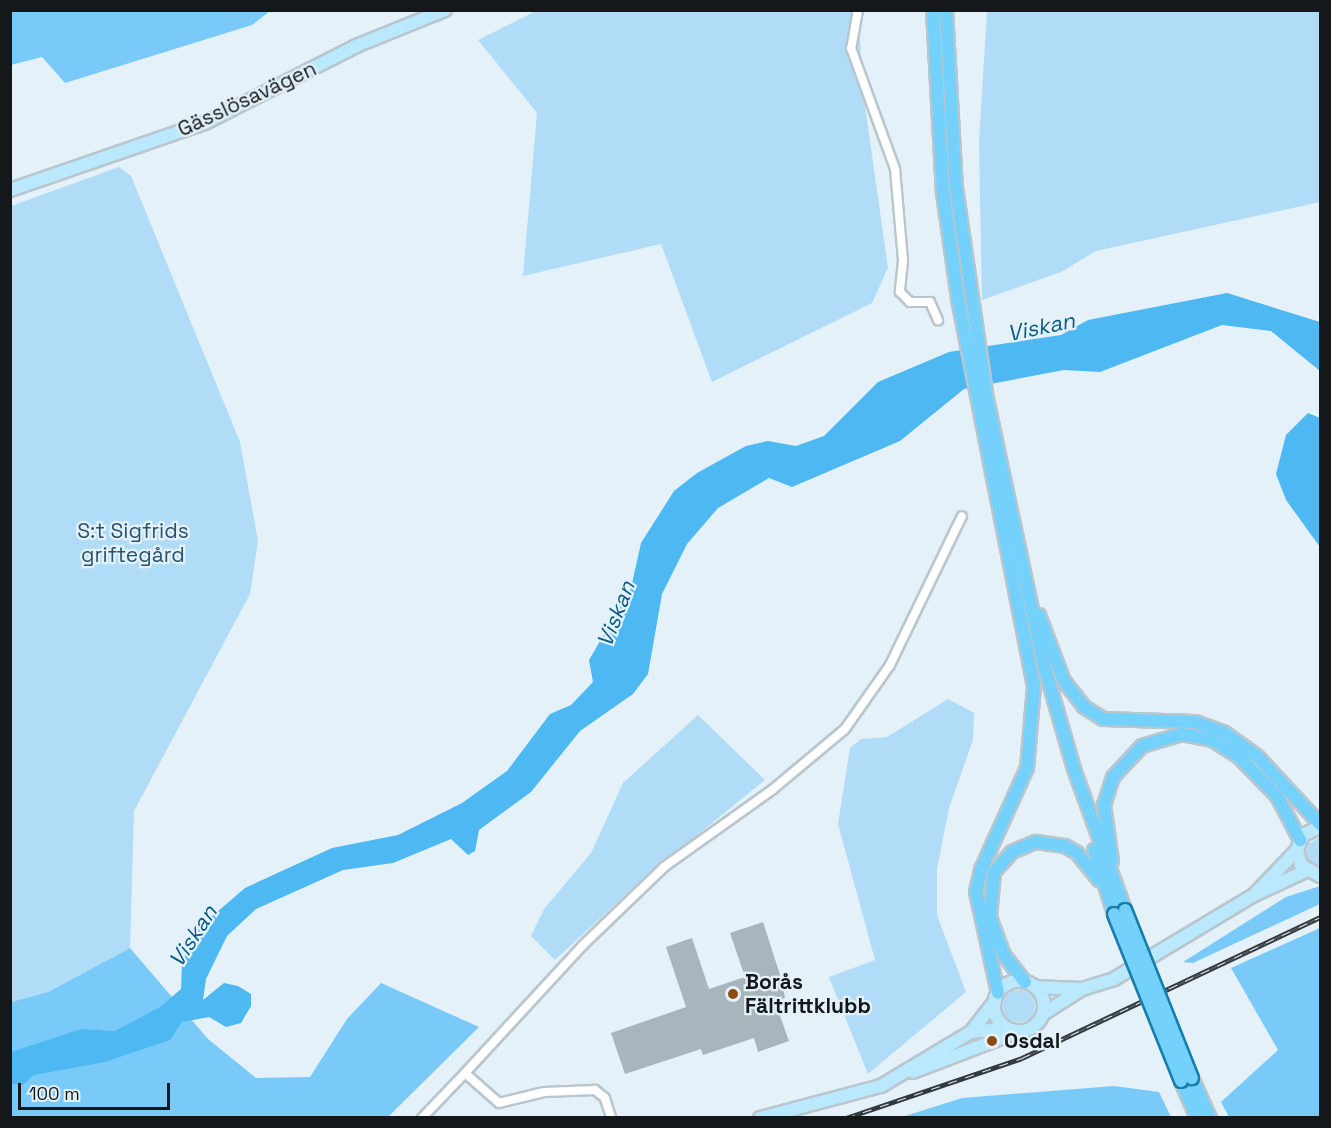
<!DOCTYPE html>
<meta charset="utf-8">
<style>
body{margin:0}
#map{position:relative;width:1331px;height:1128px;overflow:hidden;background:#e4f1f9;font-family:"Space Grotesk",sans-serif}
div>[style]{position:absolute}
.green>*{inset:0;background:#b1dcf7}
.round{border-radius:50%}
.forest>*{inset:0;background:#7acaf9}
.water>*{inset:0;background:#4db8f2}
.building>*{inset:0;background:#a8b5bc}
.roads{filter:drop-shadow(2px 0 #bac6ce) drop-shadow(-2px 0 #bac6ce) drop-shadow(0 2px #bac6ce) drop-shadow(0 -2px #bac6ce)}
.street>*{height:8px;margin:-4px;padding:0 4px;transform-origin:4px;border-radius:4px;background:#fff}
.secondary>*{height:12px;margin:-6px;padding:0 6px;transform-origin:6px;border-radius:6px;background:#bae8fd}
.secondary>.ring{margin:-6px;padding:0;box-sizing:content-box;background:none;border:12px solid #bae8fd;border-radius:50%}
.primary>*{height:12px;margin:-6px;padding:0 6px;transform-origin:6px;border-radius:6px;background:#74d1fb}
.rail>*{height:5px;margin-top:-2.5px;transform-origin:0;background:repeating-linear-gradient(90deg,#e4f1f9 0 9px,#34393d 0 18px);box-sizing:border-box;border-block:2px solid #34393d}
.bridges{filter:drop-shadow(2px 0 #177dab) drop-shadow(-2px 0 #177dab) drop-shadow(0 2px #177dab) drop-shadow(0 -2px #177dab)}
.primary-bridge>*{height:12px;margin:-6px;padding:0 6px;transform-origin:6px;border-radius:6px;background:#74d1fb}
.dots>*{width:16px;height:16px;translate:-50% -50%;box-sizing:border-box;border:3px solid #e4f1f9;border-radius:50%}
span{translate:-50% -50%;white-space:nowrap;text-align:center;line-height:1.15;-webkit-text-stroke:4.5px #e4f1f9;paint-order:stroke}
.street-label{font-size:21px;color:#14181b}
.park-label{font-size:21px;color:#28536c}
.poi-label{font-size:21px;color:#14181b;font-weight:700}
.left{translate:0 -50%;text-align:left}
.water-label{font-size:22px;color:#065d84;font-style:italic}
.frame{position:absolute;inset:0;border:12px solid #14181b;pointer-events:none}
.scale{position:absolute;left:18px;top:1083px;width:152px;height:27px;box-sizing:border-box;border:3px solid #14181b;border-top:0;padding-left:8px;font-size:18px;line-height:21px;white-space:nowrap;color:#14181b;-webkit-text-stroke:4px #e4f1f9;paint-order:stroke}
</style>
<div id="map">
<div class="green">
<div style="clip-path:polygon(536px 11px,859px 11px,862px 85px,888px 268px,872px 303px,712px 382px,661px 244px,523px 276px,537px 113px,478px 40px)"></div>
<div style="clip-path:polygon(987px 11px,1320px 11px,1320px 202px,1096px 251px,1061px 272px,982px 300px,979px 141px)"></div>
<div style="clip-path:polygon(119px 167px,131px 176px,240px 442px,258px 541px,250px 594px,134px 811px,130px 948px,48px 992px,11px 1002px,11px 206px)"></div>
<div style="clip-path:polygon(948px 699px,974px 713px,973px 740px,949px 808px,937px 869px,937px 915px,966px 992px,868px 1074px,829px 977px,875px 960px,838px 824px,850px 748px,861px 739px,887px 737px)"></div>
<div style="clip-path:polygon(698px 715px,765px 780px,638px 883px,555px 960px,531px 936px,544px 909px,591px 853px,623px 783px)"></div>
<div style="clip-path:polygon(1320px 837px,1320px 868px,1309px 863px,1306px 854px,1308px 844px)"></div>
<div class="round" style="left:1003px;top:990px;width:32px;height:32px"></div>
</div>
<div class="forest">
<div style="clip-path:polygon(11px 10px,270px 10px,270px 11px,252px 25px,65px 83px,42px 57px,11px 65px)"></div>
<div style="clip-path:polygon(1320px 886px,1320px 904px,1193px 963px,1183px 962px,1286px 897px)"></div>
<div style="clip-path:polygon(1320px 928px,1320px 1117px,1229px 1117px,1221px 1102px,1278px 1050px,1231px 968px)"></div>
<div style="clip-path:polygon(130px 948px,208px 1039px,256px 1078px,310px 1077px,347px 1019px,381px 983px,479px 1027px,388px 1117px,11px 1118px,11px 1002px,48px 992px)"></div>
<div style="clip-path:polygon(1114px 1086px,1159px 1092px,1171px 1117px,902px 1117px,962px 1098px)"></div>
</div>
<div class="water">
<div style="clip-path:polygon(1227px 293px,1320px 322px,1320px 371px,1271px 331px,1222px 325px,1100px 372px,1064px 370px,964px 389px,900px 441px,792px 487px,769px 478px,718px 508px,687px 544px,662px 594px,648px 674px,633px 694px,580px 731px,531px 792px,479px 830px,475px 851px,468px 855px,451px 839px,393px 863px,343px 870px,256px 909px,227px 936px,206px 979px,203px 1000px,224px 983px,238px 986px,251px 994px,251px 1006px,241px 1023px,226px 1027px,209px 1017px,182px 1022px,170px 1040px,105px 1062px,34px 1075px,23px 1085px,11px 1084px,11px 1052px,81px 1029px,115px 1031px,160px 1007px,181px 989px,182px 962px,195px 931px,245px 888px,332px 848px,398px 835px,462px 803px,507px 771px,550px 714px,571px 705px,593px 682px,589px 660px,631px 588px,641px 543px,674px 491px,697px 473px,746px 446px,768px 441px,796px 446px,824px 436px,878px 382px,949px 352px,1061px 335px,1088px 320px)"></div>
<div style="clip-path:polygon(1308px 413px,1320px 418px,1320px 547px,1286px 500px,1276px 474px,1286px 435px)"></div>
</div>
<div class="building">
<div style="clip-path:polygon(763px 922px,782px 981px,785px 998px,775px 1002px,789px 1041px,758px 1052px,754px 1038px,703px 1055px,701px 1049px,625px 1074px,611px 1033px,686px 1007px,666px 947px,692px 938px,709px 989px,745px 977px,730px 933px)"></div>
</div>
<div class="roads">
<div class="street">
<div style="left:858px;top:10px;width:39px;rotate:100deg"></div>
<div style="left:851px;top:48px;width:129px;rotate:70deg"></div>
<div style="left:895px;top:169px;width:92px;rotate:85deg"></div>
<div style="left:903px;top:261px;width:31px;rotate:96deg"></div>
<div style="left:900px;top:292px;width:14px;rotate:45deg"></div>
<div style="left:910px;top:302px;width:20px"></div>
<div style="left:930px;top:302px;width:20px;rotate:66deg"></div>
<div style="left:611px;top:1117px;width:20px;rotate:-108deg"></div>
<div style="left:605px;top:1098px;width:13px;rotate:-141deg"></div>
<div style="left:595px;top:1090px;width:51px;rotate:177.8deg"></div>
<div style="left:544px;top:1092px;width:46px;rotate:166.3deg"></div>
<div style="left:499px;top:1103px;width:45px;rotate:-138.6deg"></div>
<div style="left:465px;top:1073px;width:174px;rotate:-47.3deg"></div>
<div style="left:583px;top:945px;width:112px;rotate:-43.9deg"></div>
<div style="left:664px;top:867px;width:133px;rotate:-35.5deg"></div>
<div style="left:772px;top:790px;width:95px;rotate:-39.9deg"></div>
<div style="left:845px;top:729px;width:78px;rotate:-54.9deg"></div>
<div style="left:890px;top:665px;width:165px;rotate:-64.2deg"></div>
<div style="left:422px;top:1118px;width:62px;rotate:-46.3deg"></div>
</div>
<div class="secondary">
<div style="left:10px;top:190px;width:206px;rotate:-19deg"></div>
<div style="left:205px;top:123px;width:169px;rotate:-27deg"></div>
<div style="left:356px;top:46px;width:96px;rotate:-22deg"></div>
<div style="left:1320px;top:827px;width:19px;rotate:155deg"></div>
<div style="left:1303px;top:835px;width:16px;rotate:112deg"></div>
<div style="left:1297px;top:850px;width:16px;rotate:75deg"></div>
<div style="left:1301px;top:865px;width:22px;rotate:30deg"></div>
<div style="left:1255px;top:894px;width:61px;rotate:-46.3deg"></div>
<div class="ring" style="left:994px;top:981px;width:38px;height:38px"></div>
<div style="left:1035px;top:987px;width:46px;rotate:2.5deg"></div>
<div style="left:1043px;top:1014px;width:46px;rotate:-32.7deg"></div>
<div style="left:1082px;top:989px;width:34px;rotate:-17deg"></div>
<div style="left:1114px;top:979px;width:163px;rotate:-31deg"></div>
<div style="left:1254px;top:895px;width:57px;rotate:-24.8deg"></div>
<div style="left:971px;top:1032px;width:39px;rotate:-52deg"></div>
<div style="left:913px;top:1072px;width:111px;rotate:-21deg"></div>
<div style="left:760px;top:1118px;width:125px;rotate:-14.8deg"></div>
<div style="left:881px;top:1086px;width:105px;rotate:-31deg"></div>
<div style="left:971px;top:1032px;width:36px;rotate:-6deg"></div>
</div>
<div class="primary">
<div style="left:933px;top:10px;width:183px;rotate:86.9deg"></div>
<div style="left:943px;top:193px;width:107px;rotate:81.9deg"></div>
<div style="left:958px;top:299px;width:395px;rotate:78.9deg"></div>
<div style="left:1034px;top:687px;width:81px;rotate:94.9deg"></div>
<div style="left:1027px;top:768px;width:112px;rotate:114.3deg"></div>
<div style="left:981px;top:870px;width:23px;rotate:103deg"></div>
<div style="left:976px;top:892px;width:103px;rotate:77.7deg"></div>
<div style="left:946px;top:10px;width:177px;rotate:86.8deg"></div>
<div style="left:956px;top:187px;width:214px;rotate:81.7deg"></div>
<div style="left:987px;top:399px;width:272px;rotate:77.9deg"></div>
<div style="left:1044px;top:665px;width:108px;rotate:73.9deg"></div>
<div style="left:1074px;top:769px;width:150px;rotate:70.1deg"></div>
<div style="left:1039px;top:615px;width:71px;rotate:69.3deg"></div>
<div style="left:1064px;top:681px;width:33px;rotate:52deg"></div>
<div style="left:1084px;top:707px;width:22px;rotate:32deg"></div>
<div style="left:1103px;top:719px;width:92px;rotate:1.9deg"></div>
<div style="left:1195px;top:722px;width:32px;rotate:20deg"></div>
<div style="left:1225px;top:733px;width:39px;rotate:36deg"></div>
<div style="left:1257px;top:756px;width:93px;rotate:47.2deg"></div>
<div style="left:1094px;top:850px;width:67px;rotate:72.6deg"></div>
<div style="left:1112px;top:861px;width:57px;rotate:-98.1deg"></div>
<div style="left:1104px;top:805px;width:29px;rotate:-72deg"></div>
<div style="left:1113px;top:777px;width:42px;rotate:-46.9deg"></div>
<div style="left:1142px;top:746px;width:42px;rotate:-16.7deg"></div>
<div style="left:1182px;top:734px;width:31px;rotate:11deg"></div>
<div style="left:1212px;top:740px;width:31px;rotate:32deg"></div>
<div style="left:1238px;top:756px;width:56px;rotate:45.7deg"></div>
<div style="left:1277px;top:796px;width:50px;rotate:62.4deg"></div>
<div style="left:1025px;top:982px;width:34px;rotate:-128deg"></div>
<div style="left:1004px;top:955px;width:40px;rotate:-110.2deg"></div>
<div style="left:990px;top:917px;width:45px;rotate:-84.9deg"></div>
<div style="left:994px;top:872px;width:27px;rotate:-48deg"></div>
<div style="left:1012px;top:852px;width:26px;rotate:-23deg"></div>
<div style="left:1036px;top:842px;width:29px;rotate:8deg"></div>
<div style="left:1065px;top:846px;width:14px;rotate:30deg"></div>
<div style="left:1077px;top:853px;width:35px;rotate:51deg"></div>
<div style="left:1192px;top:1078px;width:44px;rotate:65.8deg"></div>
<div style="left:1181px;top:1081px;width:40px;rotate:66.6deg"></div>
</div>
</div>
<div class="rail">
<div style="left:846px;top:1118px;width:186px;rotate:-18.8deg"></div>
<div style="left:1022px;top:1058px;width:330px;rotate:-25.3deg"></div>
</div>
<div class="bridges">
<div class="primary-bridge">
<div style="left:1125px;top:910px;width:181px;rotate:68.3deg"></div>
<div style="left:1114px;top:914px;width:180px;rotate:68.1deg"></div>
</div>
</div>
<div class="dots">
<div style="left:733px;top:994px;background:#8b4c14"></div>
<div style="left:992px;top:1041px;background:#8b4c14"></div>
</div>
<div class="street-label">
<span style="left:247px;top:99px;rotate:-25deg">Gässlösavägen</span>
</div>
<div class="park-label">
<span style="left:133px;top:543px">S:t Sigfrids<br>griftegård</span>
</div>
<div class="poi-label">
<span class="left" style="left:745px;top:994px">Borås<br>Fältrittklubb</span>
<span class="left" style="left:1004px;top:1041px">Osdal</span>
</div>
<div class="water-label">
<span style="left:1041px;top:327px;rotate:-12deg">Viskan</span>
<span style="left:616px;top:614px;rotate:-69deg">Viskan</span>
<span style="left:193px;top:936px;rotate:-57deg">Viskan</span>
</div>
<div class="frame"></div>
<div class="scale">100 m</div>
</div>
